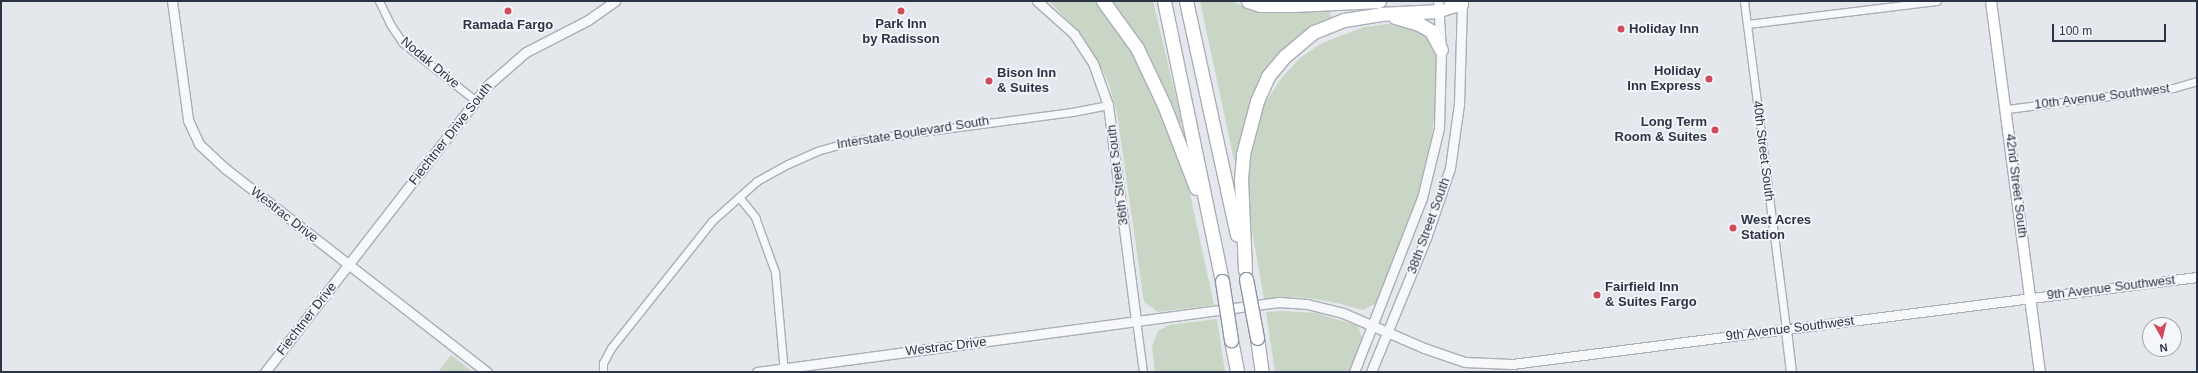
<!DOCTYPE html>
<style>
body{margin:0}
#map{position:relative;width:2198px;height:373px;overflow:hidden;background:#e4e7ec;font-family:Arial,sans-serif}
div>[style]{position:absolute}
.green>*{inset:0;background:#c9d6c5}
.roads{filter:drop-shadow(1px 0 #a9aeb7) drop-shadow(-1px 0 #a9aeb7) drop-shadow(0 1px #a9aeb7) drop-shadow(0 -1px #a9aeb7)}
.minor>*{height:7px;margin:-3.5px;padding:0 3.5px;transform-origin:3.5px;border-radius:3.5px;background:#f7f8fa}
.tertiary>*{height:9px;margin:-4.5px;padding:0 4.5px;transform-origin:4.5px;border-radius:4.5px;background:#f7f8fa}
.secondary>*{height:10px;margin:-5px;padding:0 5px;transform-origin:5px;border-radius:5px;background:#fff}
.primary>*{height:11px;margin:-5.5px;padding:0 5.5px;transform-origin:5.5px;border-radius:5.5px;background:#fff}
.motorway>*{height:13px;margin:-6.5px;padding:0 6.5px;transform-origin:6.5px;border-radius:6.5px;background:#fff}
.bridges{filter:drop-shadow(1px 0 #8b94a3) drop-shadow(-1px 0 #8b94a3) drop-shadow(0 1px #8b94a3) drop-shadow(0 -1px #8b94a3)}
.motorway-bridge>*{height:13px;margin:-6.5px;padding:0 6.5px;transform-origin:6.5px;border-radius:6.5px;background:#fff}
.dots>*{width:11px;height:11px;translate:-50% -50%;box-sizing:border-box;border:2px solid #f4f6f9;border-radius:50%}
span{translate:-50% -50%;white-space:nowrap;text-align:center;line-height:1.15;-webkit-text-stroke:3.5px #f4f6f9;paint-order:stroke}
.poi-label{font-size:13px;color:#2b3445;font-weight:700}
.left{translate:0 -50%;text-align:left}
.right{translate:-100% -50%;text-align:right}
.street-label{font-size:13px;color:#2b3445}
.frame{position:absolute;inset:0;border:2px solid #2b3445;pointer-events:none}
.north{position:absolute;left:2142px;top:317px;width:40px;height:40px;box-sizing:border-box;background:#f4f6f9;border:1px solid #a4a8b1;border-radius:50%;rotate:172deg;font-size:11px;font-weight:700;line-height:16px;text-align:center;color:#2b3445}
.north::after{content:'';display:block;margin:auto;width:14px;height:18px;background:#d1495b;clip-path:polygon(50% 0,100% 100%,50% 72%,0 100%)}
.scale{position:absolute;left:2052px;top:24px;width:114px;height:18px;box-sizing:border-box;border:2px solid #2b3445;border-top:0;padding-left:5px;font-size:12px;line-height:14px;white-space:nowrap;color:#2b3445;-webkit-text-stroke:3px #f4f6f9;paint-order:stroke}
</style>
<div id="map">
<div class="green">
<div style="clip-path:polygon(1049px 1px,1099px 1px,1138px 58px,1185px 171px,1214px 305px,1158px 312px,1144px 302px,1117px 113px,1109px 84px,1097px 59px,1078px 31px)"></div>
<div style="clip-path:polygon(1113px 1px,1153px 1px,1182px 123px,1178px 125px,1161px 83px,1138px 38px)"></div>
<div style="clip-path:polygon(1200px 1px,1230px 1px,1251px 9px,1267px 12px,1327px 9px,1333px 19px,1255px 93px,1243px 125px,1239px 160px,1234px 160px)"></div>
<div style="clip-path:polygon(1388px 24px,1408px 26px,1420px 31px,1430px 40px,1436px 53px,1436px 102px,1430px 151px,1420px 195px,1375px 304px,1363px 310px,1333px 302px,1301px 297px,1264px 299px,1250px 219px,1247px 184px,1254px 135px,1264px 105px,1280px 80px,1299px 59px,1322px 43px,1364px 27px)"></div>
<div style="clip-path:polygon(1284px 311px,1317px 313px,1358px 326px,1362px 338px,1349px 372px,1275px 372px,1266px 312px)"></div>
<div style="clip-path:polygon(1217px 319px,1225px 372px,1155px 372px,1152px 346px,1158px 331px,1169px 325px)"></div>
<div style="clip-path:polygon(451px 355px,473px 372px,438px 372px)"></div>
</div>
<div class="roads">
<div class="minor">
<div style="left:379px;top:1px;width:25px;rotate:64deg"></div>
<div style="left:390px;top:24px;width:23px;rotate:56deg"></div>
<div style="left:403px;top:43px;width:92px;rotate:38.4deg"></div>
<div style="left:1744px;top:1px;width:332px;rotate:82.7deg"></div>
<div style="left:1747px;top:24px;width:191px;rotate:-6.9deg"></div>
<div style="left:2007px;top:109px;width:167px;rotate:-7.2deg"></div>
<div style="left:2173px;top:88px;width:25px;rotate:-16deg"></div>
<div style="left:739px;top:197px;width:26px;rotate:51deg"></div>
<div style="left:755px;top:217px;width:59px;rotate:70deg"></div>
<div style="left:775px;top:272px;width:100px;rotate:84.9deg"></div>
<div style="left:1136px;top:320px;width:52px;rotate:82.3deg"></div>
<div style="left:603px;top:372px;width:9px;rotate:-90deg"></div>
<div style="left:603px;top:363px;width:17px;rotate:-62deg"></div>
<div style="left:611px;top:348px;width:162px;rotate:-51.5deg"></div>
<div style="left:712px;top:221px;width:60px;rotate:-41.6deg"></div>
<div style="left:757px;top:181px;width:35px;rotate:-29deg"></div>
<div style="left:788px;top:164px;width:32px;rotate:-24deg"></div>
<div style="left:817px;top:151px;width:36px;rotate:-16deg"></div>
<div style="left:852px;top:141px;width:222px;rotate:-7.5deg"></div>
<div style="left:1072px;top:112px;width:37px;rotate:-11deg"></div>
</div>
<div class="tertiary">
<div style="left:172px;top:1px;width:120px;rotate:82.3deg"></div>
<div style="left:188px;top:120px;width:26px;rotate:65deg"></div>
<div style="left:199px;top:144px;width:37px;rotate:43deg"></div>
<div style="left:226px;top:169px;width:331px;rotate:37.9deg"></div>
<div style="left:1037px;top:1px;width:50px;rotate:41.7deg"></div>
<div style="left:1074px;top:34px;width:35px;rotate:57deg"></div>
<div style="left:1093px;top:63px;width:45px;rotate:70.3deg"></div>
<div style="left:1108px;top:105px;width:217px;rotate:82.6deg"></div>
<div style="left:1786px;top:330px;width:42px;rotate:83.2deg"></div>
<div style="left:265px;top:372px;width:363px;rotate:-52.2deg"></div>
<div style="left:488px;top:85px;width:50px;rotate:-41deg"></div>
<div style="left:526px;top:52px;width:70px;rotate:-27.3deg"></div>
<div style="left:588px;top:20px;width:33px;rotate:-35deg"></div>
<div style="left:757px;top:372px;width:527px;rotate:-7.64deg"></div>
<div style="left:1279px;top:302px;width:28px;rotate:4deg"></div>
<div style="left:1307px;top:304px;width:37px;rotate:14deg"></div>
<div style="left:1343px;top:313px;width:88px;rotate:23.4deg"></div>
<div style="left:1424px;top:348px;width:43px;rotate:18.9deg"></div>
<div style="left:1465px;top:362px;width:47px;rotate:2.4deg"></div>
<div style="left:1512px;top:364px;width:691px;rotate:-7.24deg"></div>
<div style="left:1354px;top:372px;width:187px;rotate:-68.7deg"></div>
<div style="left:1422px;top:198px;width:72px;rotate:-76.3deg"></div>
<div style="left:1439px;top:128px;width:78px;rotate:-88.5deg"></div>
<div style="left:1441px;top:50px;width:49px;rotate:-93.5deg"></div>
<div style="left:1371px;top:372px;width:145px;rotate:-67.7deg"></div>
<div style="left:1426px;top:238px;width:74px;rotate:-71.1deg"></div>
<div style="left:1450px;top:168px;width:65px;rotate:-82deg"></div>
<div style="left:1459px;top:104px;width:100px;rotate:-88.3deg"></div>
<div style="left:1462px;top:4px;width:14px;rotate:-168deg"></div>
</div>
<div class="secondary">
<div style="left:1991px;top:1px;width:374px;rotate:82.5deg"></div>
</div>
<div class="primary">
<div style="left:1439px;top:11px;width:24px;rotate:-17deg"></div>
<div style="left:1462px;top:4px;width:3px;rotate:-90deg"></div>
</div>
<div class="motorway">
<div style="left:1103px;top:1px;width:58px;rotate:54.1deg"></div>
<div style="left:1137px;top:48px;width:63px;rotate:64.7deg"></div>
<div style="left:1164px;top:105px;width:89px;rotate:68.9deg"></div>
<div style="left:1164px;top:1px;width:286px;rotate:78.3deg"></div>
<div style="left:1186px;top:1px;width:239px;rotate:77.7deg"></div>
<div style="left:1248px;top:1px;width:13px;rotate:18deg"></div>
<div style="left:1260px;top:5px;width:33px"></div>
<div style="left:1293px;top:5px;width:86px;rotate:-2.7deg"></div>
<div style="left:1395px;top:17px;width:25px;rotate:16deg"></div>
<div style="left:1419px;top:24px;width:14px;rotate:30deg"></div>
<div style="left:1431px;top:31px;width:21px;rotate:62deg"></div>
<div style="left:1245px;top:270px;width:91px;rotate:-92.5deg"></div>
<div style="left:1241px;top:179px;width:25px;rotate:-85deg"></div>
<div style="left:1243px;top:154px;width:55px;rotate:-75.2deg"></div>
<div style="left:1257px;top:101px;width:27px;rotate:-66deg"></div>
<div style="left:1268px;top:76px;width:26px;rotate:-50deg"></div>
<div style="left:1285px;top:56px;width:38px;rotate:-40deg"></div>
<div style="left:1314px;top:32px;width:32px;rotate:-22deg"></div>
<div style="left:1344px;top:20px;width:36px;rotate:-9deg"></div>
<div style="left:1380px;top:14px;width:59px;rotate:-2.9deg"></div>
<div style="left:1257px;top:338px;width:34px;rotate:82deg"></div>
<div style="left:1231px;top:340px;width:33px;rotate:79deg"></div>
</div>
</div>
<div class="bridges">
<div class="motorway-bridge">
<div style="left:1246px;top:279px;width:60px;rotate:79.4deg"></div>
<div style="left:1222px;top:281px;width:60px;rotate:81.3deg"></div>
</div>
</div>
<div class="dots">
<div style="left:508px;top:11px;background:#d1495b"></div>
<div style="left:901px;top:11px;background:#d1495b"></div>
<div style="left:1621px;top:29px;background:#d1495b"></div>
<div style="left:1709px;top:79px;background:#d1495b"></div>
<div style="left:989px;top:81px;background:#d1495b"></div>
<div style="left:1715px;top:130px;background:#d1495b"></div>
<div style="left:1733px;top:228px;background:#d1495b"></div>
<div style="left:1597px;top:295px;background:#d1495b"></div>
</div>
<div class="poi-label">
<span style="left:508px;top:25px">Ramada Fargo</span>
<span style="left:901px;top:32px">Park Inn<br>by Radisson</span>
<span class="left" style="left:1629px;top:29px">Holiday Inn</span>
<span class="right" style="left:1701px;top:79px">Holiday<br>Inn Express</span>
<span class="left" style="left:997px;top:81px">Bison Inn<br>&amp; Suites</span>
<span class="right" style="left:1707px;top:130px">Long Term<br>Room &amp; Suites</span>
<span class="left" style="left:1741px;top:228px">West Acres<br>Station</span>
<span class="left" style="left:1605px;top:295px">Fairfield Inn<br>&amp; Suites Fargo</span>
</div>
<div class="street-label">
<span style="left:430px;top:63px;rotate:40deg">Nodak Drive</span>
<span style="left:2102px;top:97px;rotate:-7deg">10th Avenue Southwest</span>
<span style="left:913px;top:133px;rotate:-9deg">Interstate Boulevard South</span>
<span style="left:451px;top:134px;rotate:-52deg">Fiechtner Drive South</span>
<span style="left:1763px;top:151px;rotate:83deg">40th Street South</span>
<span style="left:1118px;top:175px;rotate:-97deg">36th Street South</span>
<span style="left:2016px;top:186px;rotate:83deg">42nd Street South</span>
<span style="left:284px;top:215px;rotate:38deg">Westrac Drive</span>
<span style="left:1429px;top:226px;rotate:-70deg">38th Street South</span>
<span style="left:2111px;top:288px;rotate:-7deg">9th Avenue Southwest</span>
<span style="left:307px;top:319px;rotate:-52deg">Fiechtner Drive</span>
<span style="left:1790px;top:329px;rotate:-7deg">9th Avenue Southwest</span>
<span style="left:946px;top:347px;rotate:-7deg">Westrac Drive</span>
</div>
<div class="frame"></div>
<div class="north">N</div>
<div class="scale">100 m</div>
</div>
